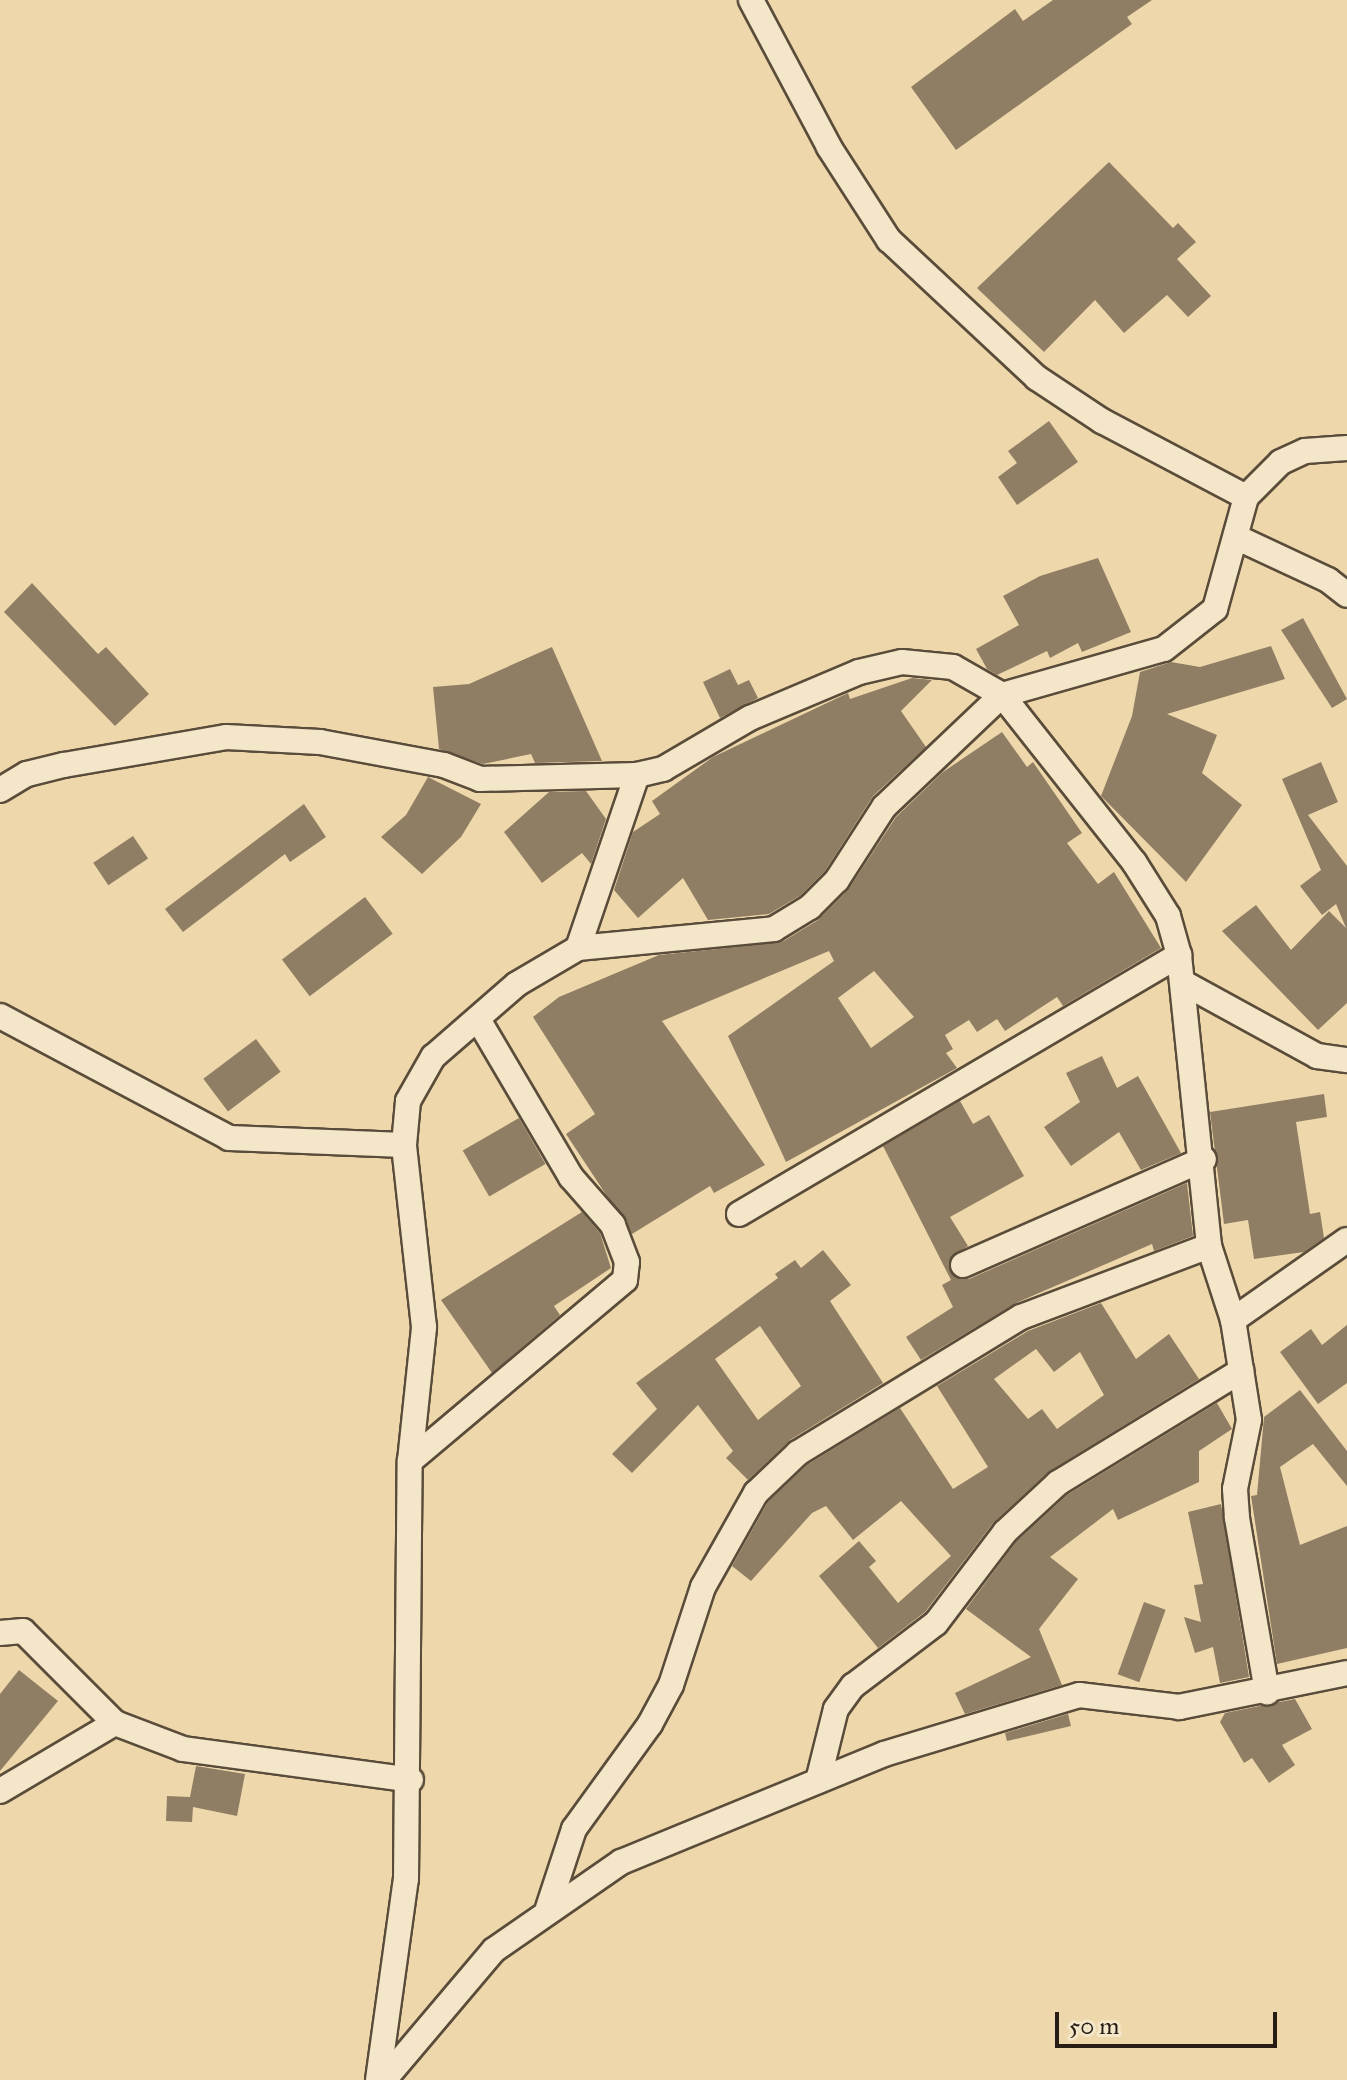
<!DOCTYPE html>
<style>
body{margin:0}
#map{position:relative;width:1347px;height:2080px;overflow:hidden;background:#eed8ab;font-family:"IM FELL Great Primer",serif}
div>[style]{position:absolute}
.building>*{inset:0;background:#8f7e63;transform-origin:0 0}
.roads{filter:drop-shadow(2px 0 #5a4c3a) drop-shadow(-2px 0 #5a4c3a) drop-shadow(0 2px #5a4c3a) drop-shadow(0 -2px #5a4c3a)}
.minor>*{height:24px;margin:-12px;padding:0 12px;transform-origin:12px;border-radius:12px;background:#f4e6c8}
span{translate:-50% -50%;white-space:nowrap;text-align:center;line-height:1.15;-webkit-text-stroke:8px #f4e6c8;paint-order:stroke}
.scale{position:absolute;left:1055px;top:2012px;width:222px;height:36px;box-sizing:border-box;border:4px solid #281d14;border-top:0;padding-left:10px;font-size:24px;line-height:28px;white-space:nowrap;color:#281d14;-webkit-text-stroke:6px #f4e6c8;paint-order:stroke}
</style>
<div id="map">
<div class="building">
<div style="clip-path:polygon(1053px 0,1152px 0,1127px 17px,1132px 24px,956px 150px,911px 87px,1015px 9px,1023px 21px)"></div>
<div style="clip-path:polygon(1109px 162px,1173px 228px,1178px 223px,1196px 242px,1177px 259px,1211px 296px,1188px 317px,1167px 295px,1124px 333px,1095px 300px,1044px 352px,977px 288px)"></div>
<div style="clip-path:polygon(1049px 421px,1078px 462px,1017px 505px,998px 477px,1017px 463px,1008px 451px)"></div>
<div style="clip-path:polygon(1098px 558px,1131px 632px,1082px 652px,1078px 643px,1050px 658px,1047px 651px,997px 675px,987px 669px,976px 649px,1019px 625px,1003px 596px,1040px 576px)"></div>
<div style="clip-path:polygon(32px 583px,98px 654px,106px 647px,149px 694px,115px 726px,4px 612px)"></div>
<div style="clip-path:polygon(1303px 618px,1347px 699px,1332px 708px,1281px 630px)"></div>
<div style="clip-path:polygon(1271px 646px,1285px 679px,1167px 714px,1217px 735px,1202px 773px,1242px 805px,1186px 882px,1101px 796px,1132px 716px,1140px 672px,1171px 662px,1200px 667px)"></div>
<div style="clip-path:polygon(552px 647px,602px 761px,535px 763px,531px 754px,483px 764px,439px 749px,433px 687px,469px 684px)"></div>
<div style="clip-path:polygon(730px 669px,738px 685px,749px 680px,758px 698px,720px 718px,703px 682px)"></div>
<div style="clip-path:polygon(912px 678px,932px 680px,901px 711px,926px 747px,873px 796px,825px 871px,801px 895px,769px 914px,708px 920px,683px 878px,638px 918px,614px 890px,633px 832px,660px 814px,652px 801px,713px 757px,848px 693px,850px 699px)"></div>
<div style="clip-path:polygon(evenodd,1002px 732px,1027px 767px,1033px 762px,1082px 833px,1067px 843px,1098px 884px,1114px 872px,1161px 948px,1063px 1006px,1057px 997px,1005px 1031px,997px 1019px,977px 1032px,969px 1020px,945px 1035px,953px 1049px,946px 1053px,957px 1068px,786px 1162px,728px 1036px,834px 961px,829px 951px,662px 1021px,765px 1165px,714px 1193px,710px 1186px,632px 1234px,566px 1134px,595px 1114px,533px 1017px,559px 997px,659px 955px,782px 942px,818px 920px,848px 890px,896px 817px,943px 772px,1002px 732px,874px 971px,914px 1017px,871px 1048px,838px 998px,874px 971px)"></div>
<div style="clip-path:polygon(1321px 762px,1338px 802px,1308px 815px,1347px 866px,1347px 1003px,1318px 1030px,1222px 931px,1256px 905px,1291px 950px,1329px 911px,1346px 928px,1336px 904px,1322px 915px,1300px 886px,1321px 870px,1282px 779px)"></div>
<div style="clip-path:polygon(428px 777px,481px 804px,461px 837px,422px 874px,381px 837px,406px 815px)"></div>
<div style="clip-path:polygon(586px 791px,606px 819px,591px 864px,582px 853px,542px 883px,504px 832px,549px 792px)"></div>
<div style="clip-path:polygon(304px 804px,326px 837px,290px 862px,285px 854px,183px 932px,165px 909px)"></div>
<div style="left:133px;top:836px;width:27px;height:48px;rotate:56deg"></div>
<div style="left:365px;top:897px;width:46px;height:104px;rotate:53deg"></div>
<div style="left:256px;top:1039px;width:41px;height:66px;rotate:53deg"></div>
<div style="clip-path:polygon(1102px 1056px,1117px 1088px,1138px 1076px,1181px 1153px,1141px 1170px,1119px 1132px,1071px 1166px,1044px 1127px,1080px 1102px,1066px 1073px)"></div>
<div style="clip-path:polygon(1324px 1094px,1327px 1117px,1296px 1122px,1310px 1214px,1320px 1212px,1324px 1238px,1304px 1252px,1254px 1259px,1248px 1220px,1224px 1224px,1210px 1112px)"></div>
<div style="clip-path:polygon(960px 1101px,973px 1124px,989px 1115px,1024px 1176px,950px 1217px,968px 1246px,951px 1257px,955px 1277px,969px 1279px,1187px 1183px,1193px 1236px,1154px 1251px,1152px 1244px,1016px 1303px,921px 1360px,906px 1337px,953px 1307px,942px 1285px,951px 1280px,883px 1146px)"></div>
<div style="left:519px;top:1118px;width:53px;height:65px;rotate:60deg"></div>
<div style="clip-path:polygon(582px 1212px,600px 1233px,611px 1268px,554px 1306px,560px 1315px,492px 1373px,441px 1300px)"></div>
<div style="clip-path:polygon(evenodd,823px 1250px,851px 1285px,830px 1301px,883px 1383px,790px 1440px,748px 1480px,726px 1458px,733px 1451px,698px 1405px,632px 1473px,612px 1454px,657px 1409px,636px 1383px,778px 1278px,775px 1274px,795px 1260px,801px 1268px,823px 1250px,760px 1326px,801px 1386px,758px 1420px,715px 1359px,760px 1326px)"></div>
<div style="clip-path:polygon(evenodd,1101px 1303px,1136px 1359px,1169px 1334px,1199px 1379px,1048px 1472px,993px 1523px,925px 1612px,878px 1648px,819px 1576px,859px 1541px,876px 1561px,869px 1567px,898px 1603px,951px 1556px,901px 1501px,853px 1540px,826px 1506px,812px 1513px,751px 1581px,732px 1566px,768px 1502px,807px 1465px,900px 1408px,953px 1489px,988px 1467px,937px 1386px,1028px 1331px,1101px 1303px,1036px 1349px,1054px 1372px,1080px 1352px,1104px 1395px,1057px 1429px,1042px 1409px,1028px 1419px,994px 1379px,1036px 1349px)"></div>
<div style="clip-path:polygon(1347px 1325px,1347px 1383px,1318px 1404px,1280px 1352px,1311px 1329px,1322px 1345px)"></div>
<div style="clip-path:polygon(1300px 1390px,1347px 1451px,1347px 1486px,1313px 1444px,1280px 1467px,1300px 1545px,1347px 1526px,1347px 1648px,1277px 1664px,1251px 1496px,1257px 1495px,1264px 1417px)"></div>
<div style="clip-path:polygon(1217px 1403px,1232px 1429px,1199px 1451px,1199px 1482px,1118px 1520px,1113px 1509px,1050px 1557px,1078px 1579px,1039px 1629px,1062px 1685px,965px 1714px,955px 1693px,1031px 1657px,966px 1609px,1016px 1542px,1067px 1495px)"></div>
<div style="clip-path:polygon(1221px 1504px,1249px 1677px,1220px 1683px,1213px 1647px,1195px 1653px,1184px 1617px,1201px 1622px,1194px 1585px,1203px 1584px,1188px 1512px)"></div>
<div style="left:1144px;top:1602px;width:23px;height:77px;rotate:20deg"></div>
<div style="clip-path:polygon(19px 1670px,58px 1701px,0 1771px,0 1694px)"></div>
<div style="clip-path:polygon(1295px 1699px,1312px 1729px,1282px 1745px,1295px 1765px,1269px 1783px,1252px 1758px,1244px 1763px,1220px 1722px,1225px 1713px)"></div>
<div style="clip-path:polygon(1068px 1714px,1071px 1726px,1007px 1741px,1005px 1733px)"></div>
<div style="clip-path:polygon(196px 1766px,245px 1774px,237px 1816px,193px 1807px,192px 1822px,166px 1821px,167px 1796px,190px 1797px)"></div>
</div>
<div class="roads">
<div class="minor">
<div style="left:751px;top:0;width:166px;rotate:62deg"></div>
<div style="left:829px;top:147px;width:111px;rotate:57.2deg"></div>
<div style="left:889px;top:240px;width:202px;rotate:43deg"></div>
<div style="left:1037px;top:378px;width:78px;rotate:33.5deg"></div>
<div style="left:1102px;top:421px;width:163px;rotate:27.8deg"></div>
<div style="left:1238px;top:538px;width:99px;rotate:25deg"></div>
<div style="left:1328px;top:580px;width:24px;rotate:38deg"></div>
<div style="left:0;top:790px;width:31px;rotate:-31deg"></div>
<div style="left:27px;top:774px;width:38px;rotate:-14deg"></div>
<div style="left:64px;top:765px;width:164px;rotate:-9.8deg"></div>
<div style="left:226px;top:737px;width:94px;rotate:3deg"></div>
<div style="left:320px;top:742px;width:126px;rotate:10.5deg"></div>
<div style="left:444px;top:765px;width:39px;rotate:21deg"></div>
<div style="left:480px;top:779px;width:157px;rotate:-1.5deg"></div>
<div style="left:578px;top:948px;width:197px;rotate:-5.5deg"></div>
<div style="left:774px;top:929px;width:42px;rotate:-31.4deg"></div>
<div style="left:810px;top:907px;width:38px;rotate:-45deg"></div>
<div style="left:837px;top:880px;width:87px;rotate:-57.2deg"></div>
<div style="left:884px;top:807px;width:163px;rotate:-43.5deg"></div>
<div style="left:1002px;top:695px;width:213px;rotate:51.7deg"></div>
<div style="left:1134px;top:862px;width:64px;rotate:57.8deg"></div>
<div style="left:1168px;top:916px;width:41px;rotate:74.2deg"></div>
<div style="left:1179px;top:955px;width:293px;rotate:84.1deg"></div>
<div style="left:1209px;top:1246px;width:78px;rotate:72deg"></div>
<div style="left:1233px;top:1320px;width:101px;rotate:80.9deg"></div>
<div style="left:1249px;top:1420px;width:70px;rotate:101.5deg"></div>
<div style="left:1235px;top:1489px;width:29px;rotate:86deg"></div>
<div style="left:1237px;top:1518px;width:177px;rotate:80.2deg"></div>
<div style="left:1182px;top:982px;width:154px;rotate:28.7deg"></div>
<div style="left:1317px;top:1056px;width:30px;rotate:8deg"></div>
<div style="left:0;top:1016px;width:259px;rotate:28deg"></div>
<div style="left:229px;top:1138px;width:175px;rotate:2.3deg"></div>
<div style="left:739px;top:1214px;width:511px;rotate:-30.48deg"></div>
<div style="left:963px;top:1265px;width:263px;rotate:-23.7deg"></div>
<div style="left:1233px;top:1320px;width:139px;rotate:-35.1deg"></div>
<div style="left:410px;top:1461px;width:281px;rotate:-40.1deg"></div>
<div style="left:625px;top:1280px;width:18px;rotate:-84deg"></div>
<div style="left:627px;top:1262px;width:40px;rotate:-111deg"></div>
<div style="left:613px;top:1225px;width:64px;rotate:-131.2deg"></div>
<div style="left:571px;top:1177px;width:183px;rotate:-120.5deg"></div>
<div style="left:0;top:1633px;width:23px;rotate:-5deg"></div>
<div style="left:23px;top:1631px;width:130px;rotate:45deg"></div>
<div style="left:115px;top:1723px;width:73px;rotate:20.9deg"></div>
<div style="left:183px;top:1749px;width:230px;rotate:7.7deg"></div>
<div style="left:818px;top:1781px;width:74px;rotate:-76deg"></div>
<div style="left:836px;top:1709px;width:29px;rotate:-54deg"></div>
<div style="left:853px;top:1686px;width:104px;rotate:-37.2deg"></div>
<div style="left:936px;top:1623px;width:114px;rotate:-52.8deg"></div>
<div style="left:1005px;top:1532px;width:72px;rotate:-42.8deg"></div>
<div style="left:1058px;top:1483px;width:215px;rotate:-31.5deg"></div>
<div style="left:0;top:1791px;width:134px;rotate:-30.6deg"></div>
<div style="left:548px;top:1908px;width:83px;rotate:-71.8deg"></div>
<div style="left:574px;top:1829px;width:130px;rotate:-54.1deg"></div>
<div style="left:650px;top:1724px;width:44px;rotate:-61.7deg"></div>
<div style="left:671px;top:1685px;width:103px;rotate:-71.9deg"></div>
<div style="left:703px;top:1587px;width:108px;rotate:-60.6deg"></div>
<div style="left:756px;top:1493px;width:58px;rotate:-43.6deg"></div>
<div style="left:798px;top:1453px;width:261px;rotate:-31.4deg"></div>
<div style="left:1021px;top:1317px;width:201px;rotate:-20.7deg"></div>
<div style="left:378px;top:2080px;width:203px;rotate:-82.1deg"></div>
<div style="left:406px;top:1879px;width:418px;rotate:-89.5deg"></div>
<div style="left:410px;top:1461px;width:135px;rotate:-84deg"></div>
<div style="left:424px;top:1327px;width:183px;rotate:-96.3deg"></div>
<div style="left:404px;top:1145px;width:44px;rotate:-84.8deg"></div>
<div style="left:408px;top:1101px;width:51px;rotate:-60.4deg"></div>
<div style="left:433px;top:1057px;width:111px;rotate:-41deg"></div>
<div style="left:517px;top:984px;width:71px;rotate:-30.5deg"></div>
<div style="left:578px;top:948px;width:183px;rotate:-71.2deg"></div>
<div style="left:637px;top:775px;width:27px;rotate:-13deg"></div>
<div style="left:663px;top:769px;width:101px;rotate:-30.4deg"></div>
<div style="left:750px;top:718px;width:118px;rotate:-22.9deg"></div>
<div style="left:859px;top:672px;width:44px;rotate:-13.1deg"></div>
<div style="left:902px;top:662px;width:51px;rotate:5.6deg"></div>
<div style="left:953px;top:667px;width:56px;rotate:29.7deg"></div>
<div style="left:1002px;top:695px;width:168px;rotate:-15.9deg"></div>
<div style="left:1164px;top:649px;width:65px;rotate:-38.1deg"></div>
<div style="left:1215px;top:609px;width:116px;rotate:-74.5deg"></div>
<div style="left:1246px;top:497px;width:49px;rotate:-45deg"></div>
<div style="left:1281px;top:462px;width:26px;rotate:-25deg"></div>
<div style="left:1305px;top:451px;width:42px;rotate:-4.1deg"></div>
<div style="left:384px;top:2080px;width:170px;rotate:-49.8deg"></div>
<div style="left:494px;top:1950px;width:155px;rotate:-34.7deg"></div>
<div style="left:621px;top:1862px;width:284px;rotate:-22.3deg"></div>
<div style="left:884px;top:1754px;width:204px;rotate:-16.8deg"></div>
<div style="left:1079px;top:1695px;width:101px;rotate:6.8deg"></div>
<div style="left:1179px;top:1707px;width:171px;rotate:-11.4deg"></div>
</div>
</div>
<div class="scale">50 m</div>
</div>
